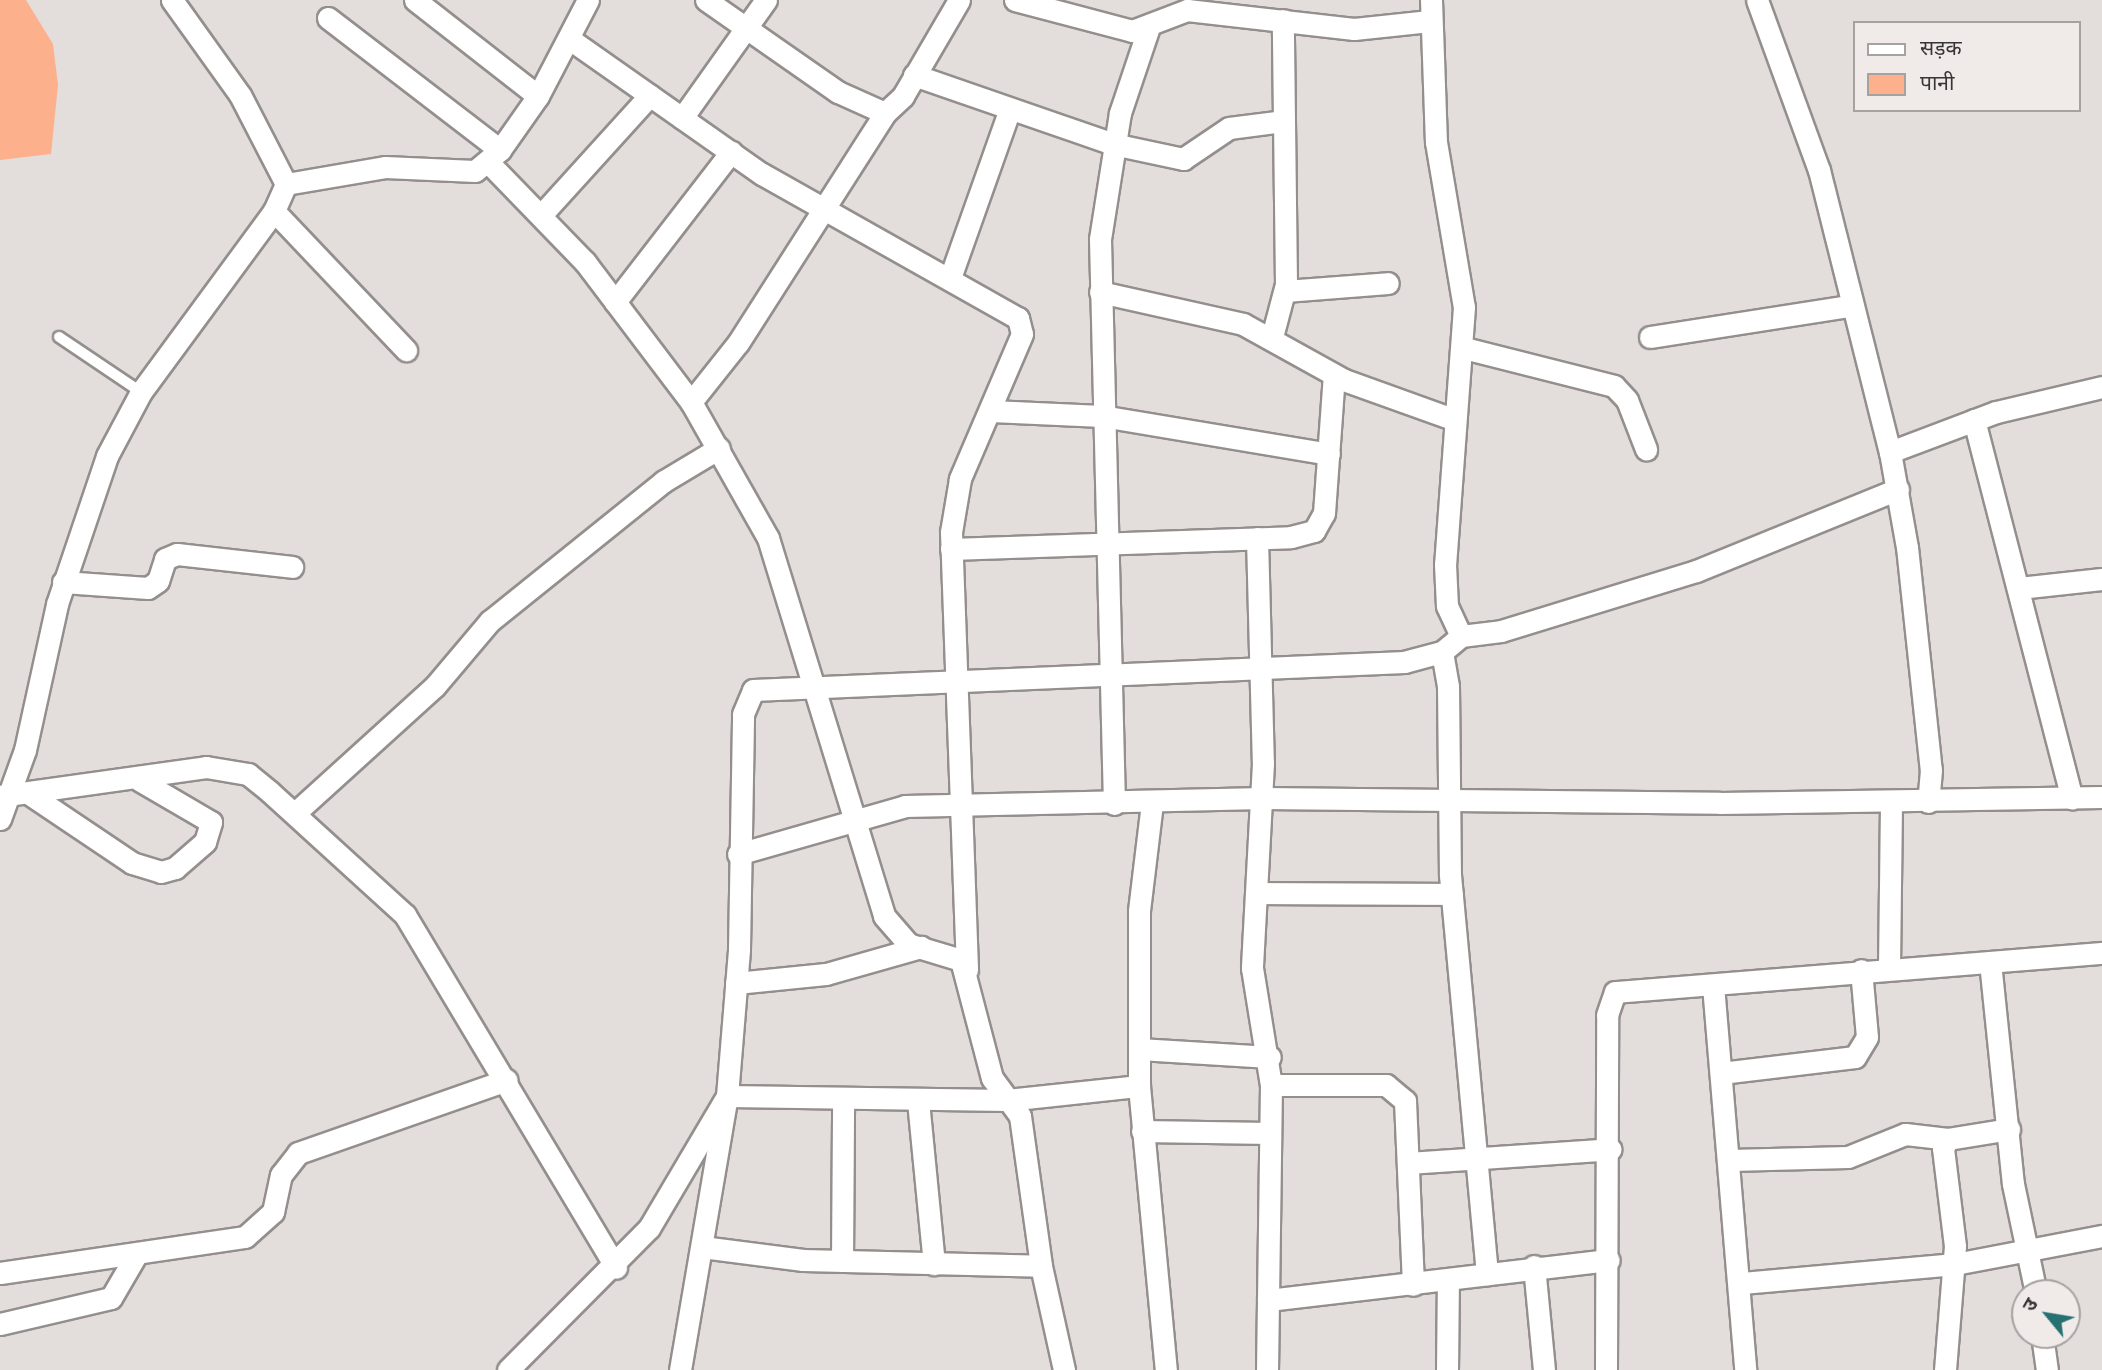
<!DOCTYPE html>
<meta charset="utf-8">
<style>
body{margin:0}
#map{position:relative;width:2102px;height:1370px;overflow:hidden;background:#e3dedc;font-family:Raleway,"Noto Sans Devanagari",sans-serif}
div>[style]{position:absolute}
.water>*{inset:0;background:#fcb08c}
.roads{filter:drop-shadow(2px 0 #948f8d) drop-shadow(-2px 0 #948f8d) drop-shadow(0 2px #948f8d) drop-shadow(0 -2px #948f8d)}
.service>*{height:10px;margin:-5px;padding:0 5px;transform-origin:5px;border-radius:5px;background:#fff}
.minor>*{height:21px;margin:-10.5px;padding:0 10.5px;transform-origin:10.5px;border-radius:10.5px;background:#fff}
span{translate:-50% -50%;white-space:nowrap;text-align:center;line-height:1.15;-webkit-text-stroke:5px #f0ebe9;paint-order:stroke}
.legend{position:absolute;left:1853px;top:21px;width:228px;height:91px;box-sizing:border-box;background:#f0ebe9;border:2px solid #a6a2a1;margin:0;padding:9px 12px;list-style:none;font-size:21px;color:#373535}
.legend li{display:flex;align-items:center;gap:14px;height:35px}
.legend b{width:35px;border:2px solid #a6a2a1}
.north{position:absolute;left:2011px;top:1279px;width:70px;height:70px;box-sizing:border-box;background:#f0ebe9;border:2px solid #a6a2a1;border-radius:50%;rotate:300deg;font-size:19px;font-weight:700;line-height:28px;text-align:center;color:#373535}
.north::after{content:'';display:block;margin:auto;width:24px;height:32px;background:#277172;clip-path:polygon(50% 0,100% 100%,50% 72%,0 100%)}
</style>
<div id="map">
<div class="water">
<div style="clip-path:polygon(0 0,26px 0,53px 44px,58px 85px,51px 154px,0 160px)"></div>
</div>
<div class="roads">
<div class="service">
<div style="left:59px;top:337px;width:99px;rotate:33.9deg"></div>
</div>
<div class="minor">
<div style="left:415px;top:0;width:156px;rotate:38deg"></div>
<div style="left:706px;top:0;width:161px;rotate:34.9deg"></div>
<div style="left:838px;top:92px;width:51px;rotate:24.1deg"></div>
<div style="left:885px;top:113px;width:25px;rotate:-43deg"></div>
<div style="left:903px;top:96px;width:111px;rotate:-59.7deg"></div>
<div style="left:1015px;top:0;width:121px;rotate:14.8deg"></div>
<div style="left:1132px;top:31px;width:59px;rotate:-20.9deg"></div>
<div style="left:1187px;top:10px;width:168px;rotate:6.5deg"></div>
<div style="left:1354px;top:29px;width:76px;rotate:-6deg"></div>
<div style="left:1431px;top:0;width:142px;rotate:88deg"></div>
<div style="left:1436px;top:142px;width:167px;rotate:80.4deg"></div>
<div style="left:1464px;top:307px;width:258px;rotate:94.2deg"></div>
<div style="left:1445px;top:564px;width:42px;rotate:87.3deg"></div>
<div style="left:1447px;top:606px;width:33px;rotate:65deg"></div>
<div style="left:1461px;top:636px;width:40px;rotate:-7.1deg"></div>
<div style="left:1501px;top:631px;width:204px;rotate:-17.1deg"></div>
<div style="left:1696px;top:571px;width:218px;rotate:-22.1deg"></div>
<div style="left:1757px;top:0;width:181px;rotate:70deg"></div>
<div style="left:1819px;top:170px;width:291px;rotate:75.9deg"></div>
<div style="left:1890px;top:452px;width:97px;rotate:79.9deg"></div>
<div style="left:1907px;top:547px;width:224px;rotate:83.9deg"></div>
<div style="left:1931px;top:770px;width:32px;rotate:95deg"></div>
<div style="left:328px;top:18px;width:217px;rotate:37.5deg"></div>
<div style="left:571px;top:40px;width:233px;rotate:35.1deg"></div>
<div style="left:762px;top:174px;width:294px;rotate:29.4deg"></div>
<div style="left:1018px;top:318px;width:16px;rotate:76deg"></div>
<div style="left:1022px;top:334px;width:158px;rotate:113.2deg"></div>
<div style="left:960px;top:479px;width:54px;rotate:99.6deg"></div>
<div style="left:951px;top:532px;width:438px;rotate:87.9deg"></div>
<div style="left:914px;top:75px;width:211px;rotate:19.1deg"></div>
<div style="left:1113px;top:144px;width:72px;rotate:12.1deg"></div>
<div style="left:1183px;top:159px;width:55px;rotate:-34deg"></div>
<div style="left:1229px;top:128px;width:54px;rotate:-7.4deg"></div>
<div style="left:682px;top:118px;width:145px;rotate:-54.6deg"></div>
<div style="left:489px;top:163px;width:138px;rotate:45.9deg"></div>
<div style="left:585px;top:262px;width:176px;rotate:52.9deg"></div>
<div style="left:691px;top:402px;width:156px;rotate:60.5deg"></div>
<div style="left:768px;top:538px;width:395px;rotate:72.9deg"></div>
<div style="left:884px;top:916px;width:37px;rotate:49deg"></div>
<div style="left:908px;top:944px;width:55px;rotate:16.8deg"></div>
<div style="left:961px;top:960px;width:122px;rotate:75.3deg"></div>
<div style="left:992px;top:1078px;width:47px;rotate:53.6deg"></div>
<div style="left:1020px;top:1116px;width:151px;rotate:82deg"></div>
<div style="left:1041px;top:1266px;width:107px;rotate:77.5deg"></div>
<div style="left:286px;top:184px;width:100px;rotate:-9.7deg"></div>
<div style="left:385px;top:167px;width:90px;rotate:2.5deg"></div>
<div style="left:475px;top:171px;width:33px;rotate:-40deg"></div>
<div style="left:500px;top:150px;width:66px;rotate:-54.9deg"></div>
<div style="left:538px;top:96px;width:108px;rotate:-62.5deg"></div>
<div style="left:274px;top:211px;width:192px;rotate:46.5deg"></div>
<div style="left:543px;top:213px;width:159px;rotate:-47.8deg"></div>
<div style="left:950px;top:278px;width:177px;rotate:-70.5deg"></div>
<div style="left:1285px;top:291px;width:103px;rotate:-4.4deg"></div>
<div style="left:1100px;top:292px;width:147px;rotate:12.6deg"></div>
<div style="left:1243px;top:324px;width:115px;rotate:29deg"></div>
<div style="left:1344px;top:380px;width:118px;rotate:19.8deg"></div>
<div style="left:615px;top:302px;width:190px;rotate:-52.3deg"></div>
<div style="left:1272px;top:337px;width:55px;rotate:-75.2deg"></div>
<div style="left:1286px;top:284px;width:264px;rotate:-90.7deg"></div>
<div style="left:1650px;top:337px;width:201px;rotate:-8.9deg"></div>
<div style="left:1464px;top:348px;width:155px;rotate:14.2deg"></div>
<div style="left:1614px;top:386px;width:19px;rotate:47deg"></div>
<div style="left:1627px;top:400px;width:53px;rotate:68.8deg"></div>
<div style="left:691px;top:402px;width:75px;rotate:-51.5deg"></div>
<div style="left:738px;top:343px;width:273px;rotate:-57.4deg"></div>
<div style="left:991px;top:411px;width:111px;rotate:2.6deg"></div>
<div style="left:1102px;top:416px;width:230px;rotate:9.5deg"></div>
<div style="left:1974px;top:420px;width:391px;rotate:75.5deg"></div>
<div style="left:1890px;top:452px;width:113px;rotate:-20.7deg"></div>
<div style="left:1996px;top:412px;width:109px;rotate:-13.3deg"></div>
<div style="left:1257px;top:538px;width:225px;rotate:88.5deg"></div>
<div style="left:1263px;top:763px;width:205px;rotate:93.1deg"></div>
<div style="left:1252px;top:968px;width:119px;rotate:80.8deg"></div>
<div style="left:1271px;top:1085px;width:285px;rotate:90.8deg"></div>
<div style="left:951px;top:549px;width:340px;rotate:-2deg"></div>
<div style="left:1291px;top:537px;width:24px;rotate:-15deg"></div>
<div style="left:1314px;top:531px;width:21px;rotate:-61deg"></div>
<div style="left:1324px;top:513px;width:138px;rotate:-85.9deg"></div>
<div style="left:63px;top:582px;width:85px;rotate:4deg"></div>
<div style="left:148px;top:588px;width:12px;rotate:-35deg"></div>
<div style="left:158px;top:581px;width:23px;rotate:-72deg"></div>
<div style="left:165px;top:559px;width:13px;rotate:-23deg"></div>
<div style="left:177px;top:554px;width:116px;rotate:6.4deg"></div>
<div style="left:2019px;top:588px;width:83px;rotate:-6.2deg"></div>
<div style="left:1442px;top:652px;width:35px;rotate:80deg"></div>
<div style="left:1448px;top:686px;width:189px;rotate:89.4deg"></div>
<div style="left:1450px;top:875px;width:401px;rotate:84.7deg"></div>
<div style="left:28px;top:793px;width:125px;rotate:33.9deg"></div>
<div style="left:132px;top:863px;width:30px;rotate:17deg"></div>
<div style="left:161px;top:872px;width:15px;rotate:-16deg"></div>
<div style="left:175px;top:868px;width:40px;rotate:-41deg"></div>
<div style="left:205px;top:842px;width:21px;rotate:-73deg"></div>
<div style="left:211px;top:822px;width:83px;rotate:-149.7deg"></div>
<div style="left:0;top:796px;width:208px;rotate:-8deg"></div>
<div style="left:206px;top:767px;width:43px;rotate:9.5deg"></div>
<div style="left:248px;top:774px;width:28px;rotate:39deg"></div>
<div style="left:270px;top:792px;width:183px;rotate:42.3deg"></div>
<div style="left:405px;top:915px;width:411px;rotate:59.1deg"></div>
<div style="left:1152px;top:803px;width:109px;rotate:96.9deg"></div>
<div style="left:1139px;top:911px;width:175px;rotate:90deg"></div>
<div style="left:1139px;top:1086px;width:285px;rotate:84.6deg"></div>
<div style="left:1114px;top:804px;width:565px;rotate:-91.42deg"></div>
<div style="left:1100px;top:239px;width:128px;rotate:-81deg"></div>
<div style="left:1120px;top:113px;width:88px;rotate:-71.4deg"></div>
<div style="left:295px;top:813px;width:189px;rotate:-42.2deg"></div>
<div style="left:435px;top:686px;width:85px;rotate:-49.8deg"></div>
<div style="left:490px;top:621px;width:223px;rotate:-38.8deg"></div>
<div style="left:664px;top:481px;width:64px;rotate:-31deg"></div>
<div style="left:0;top:819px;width:73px;rotate:-70.1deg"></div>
<div style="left:25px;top:750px;width:149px;rotate:-77.6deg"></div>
<div style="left:57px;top:604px;width:156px;rotate:-71.3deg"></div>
<div style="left:107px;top:456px;width:72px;rotate:-62deg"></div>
<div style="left:141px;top:392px;width:225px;rotate:-53.7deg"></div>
<div style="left:274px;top:211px;width:30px;rotate:-66deg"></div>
<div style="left:286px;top:184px;width:100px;rotate:-117.3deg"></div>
<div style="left:240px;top:95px;width:117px;rotate:-125.6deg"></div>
<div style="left:738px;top:854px;width:174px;rotate:-16deg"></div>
<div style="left:905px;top:806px;width:358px;rotate:-1.3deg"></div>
<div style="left:1263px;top:798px;width:457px;rotate:0.6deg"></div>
<div style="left:1720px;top:803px;width:382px;rotate:-0.9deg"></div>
<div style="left:1258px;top:893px;width:194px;rotate:0.3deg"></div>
<div style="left:1990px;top:962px;width:223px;rotate:84.1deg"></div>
<div style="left:2013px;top:1184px;width:111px;rotate:78.1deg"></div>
<div style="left:1889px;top:968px;width:166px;rotate:-89.3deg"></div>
<div style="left:736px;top:983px;width:90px;rotate:-5.7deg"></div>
<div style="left:826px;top:974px;width:99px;rotate:-15.9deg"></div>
<div style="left:1713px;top:985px;width:386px;rotate:85.2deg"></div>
<div style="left:1139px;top:1049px;width:131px;rotate:3.5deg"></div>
<div style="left:1721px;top:1073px;width:135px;rotate:-6.8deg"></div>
<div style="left:1855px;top:1057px;width:23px;rotate:-59deg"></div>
<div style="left:1867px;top:1037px;width:67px;rotate:-95.1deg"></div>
<div style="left:1271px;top:1085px;width:115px"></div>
<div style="left:1386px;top:1085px;width:25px;rotate:40deg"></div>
<div style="left:1405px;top:1101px;width:184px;rotate:87.5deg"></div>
<div style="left:918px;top:1101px;width:164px;rotate:84.4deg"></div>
<div style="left:1142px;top:1131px;width:128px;rotate:0.9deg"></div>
<div style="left:1730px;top:1160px;width:118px;rotate:-1.5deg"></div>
<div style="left:1848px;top:1157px;width:61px;rotate:-22deg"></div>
<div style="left:1905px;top:1134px;width:43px;rotate:6.6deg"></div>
<div style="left:1408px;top:1163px;width:203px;rotate:-3.9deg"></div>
<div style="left:702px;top:1247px;width:102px;rotate:7.3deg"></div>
<div style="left:803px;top:1260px;width:238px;rotate:1.4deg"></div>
<div style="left:842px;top:1261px;width:160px;rotate:-89.6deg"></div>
<div style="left:1534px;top:1266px;width:104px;rotate:84.5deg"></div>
<div style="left:0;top:1273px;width:248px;rotate:-8.4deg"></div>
<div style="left:245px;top:1237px;width:38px;rotate:-42deg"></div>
<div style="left:273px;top:1212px;width:38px;rotate:-78deg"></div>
<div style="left:281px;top:1175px;width:28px;rotate:-52deg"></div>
<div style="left:298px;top:1153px;width:221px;rotate:-19.3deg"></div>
<div style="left:1742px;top:1283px;width:214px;rotate:-5.1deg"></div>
<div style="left:1955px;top:1264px;width:150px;rotate:-10.8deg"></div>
<div style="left:1268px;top:1300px;width:343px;rotate:-6.7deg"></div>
<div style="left:0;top:1324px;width:114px;rotate:-13.2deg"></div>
<div style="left:111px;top:1298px;width:48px;rotate:-59.7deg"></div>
<div style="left:2042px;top:1335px;width:35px;rotate:82deg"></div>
<div style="left:508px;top:1370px;width:200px;rotate:-45.2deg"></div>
<div style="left:649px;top:1228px;width:153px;rotate:-59.4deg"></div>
<div style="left:727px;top:1096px;width:280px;rotate:0.8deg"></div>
<div style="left:1007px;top:1100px;width:133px;rotate:-6.1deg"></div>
<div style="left:680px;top:1370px;width:278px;rotate:-80.3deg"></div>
<div style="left:727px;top:1096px;width:147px;rotate:-85.3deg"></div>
<div style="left:739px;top:949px;width:235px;rotate:-89deg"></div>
<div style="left:743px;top:714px;width:26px;rotate:-67deg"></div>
<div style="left:753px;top:690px;width:652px;rotate:-2.46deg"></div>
<div style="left:1404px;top:662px;width:39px;rotate:-15deg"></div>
<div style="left:1442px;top:652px;width:25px;rotate:-40deg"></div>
<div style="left:1447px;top:1370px;width:89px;rotate:-89.4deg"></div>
<div style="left:1606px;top:1370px;width:355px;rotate:-89.8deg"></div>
<div style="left:1607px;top:1015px;width:24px;rotate:-71deg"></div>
<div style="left:1615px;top:992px;width:489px;rotate:-4.6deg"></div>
<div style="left:1945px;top:1370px;width:124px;rotate:-85.4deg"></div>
<div style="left:1955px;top:1246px;width:99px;rotate:-97deg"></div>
<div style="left:1943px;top:1148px;width:10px;rotate:-61deg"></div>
<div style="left:1948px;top:1139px;width:62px;rotate:-9.3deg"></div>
</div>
</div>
<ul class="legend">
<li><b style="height:9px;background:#fff"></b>सड़क</li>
<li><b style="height:19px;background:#fcb08c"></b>पानी</li>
</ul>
<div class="north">उ</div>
</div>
